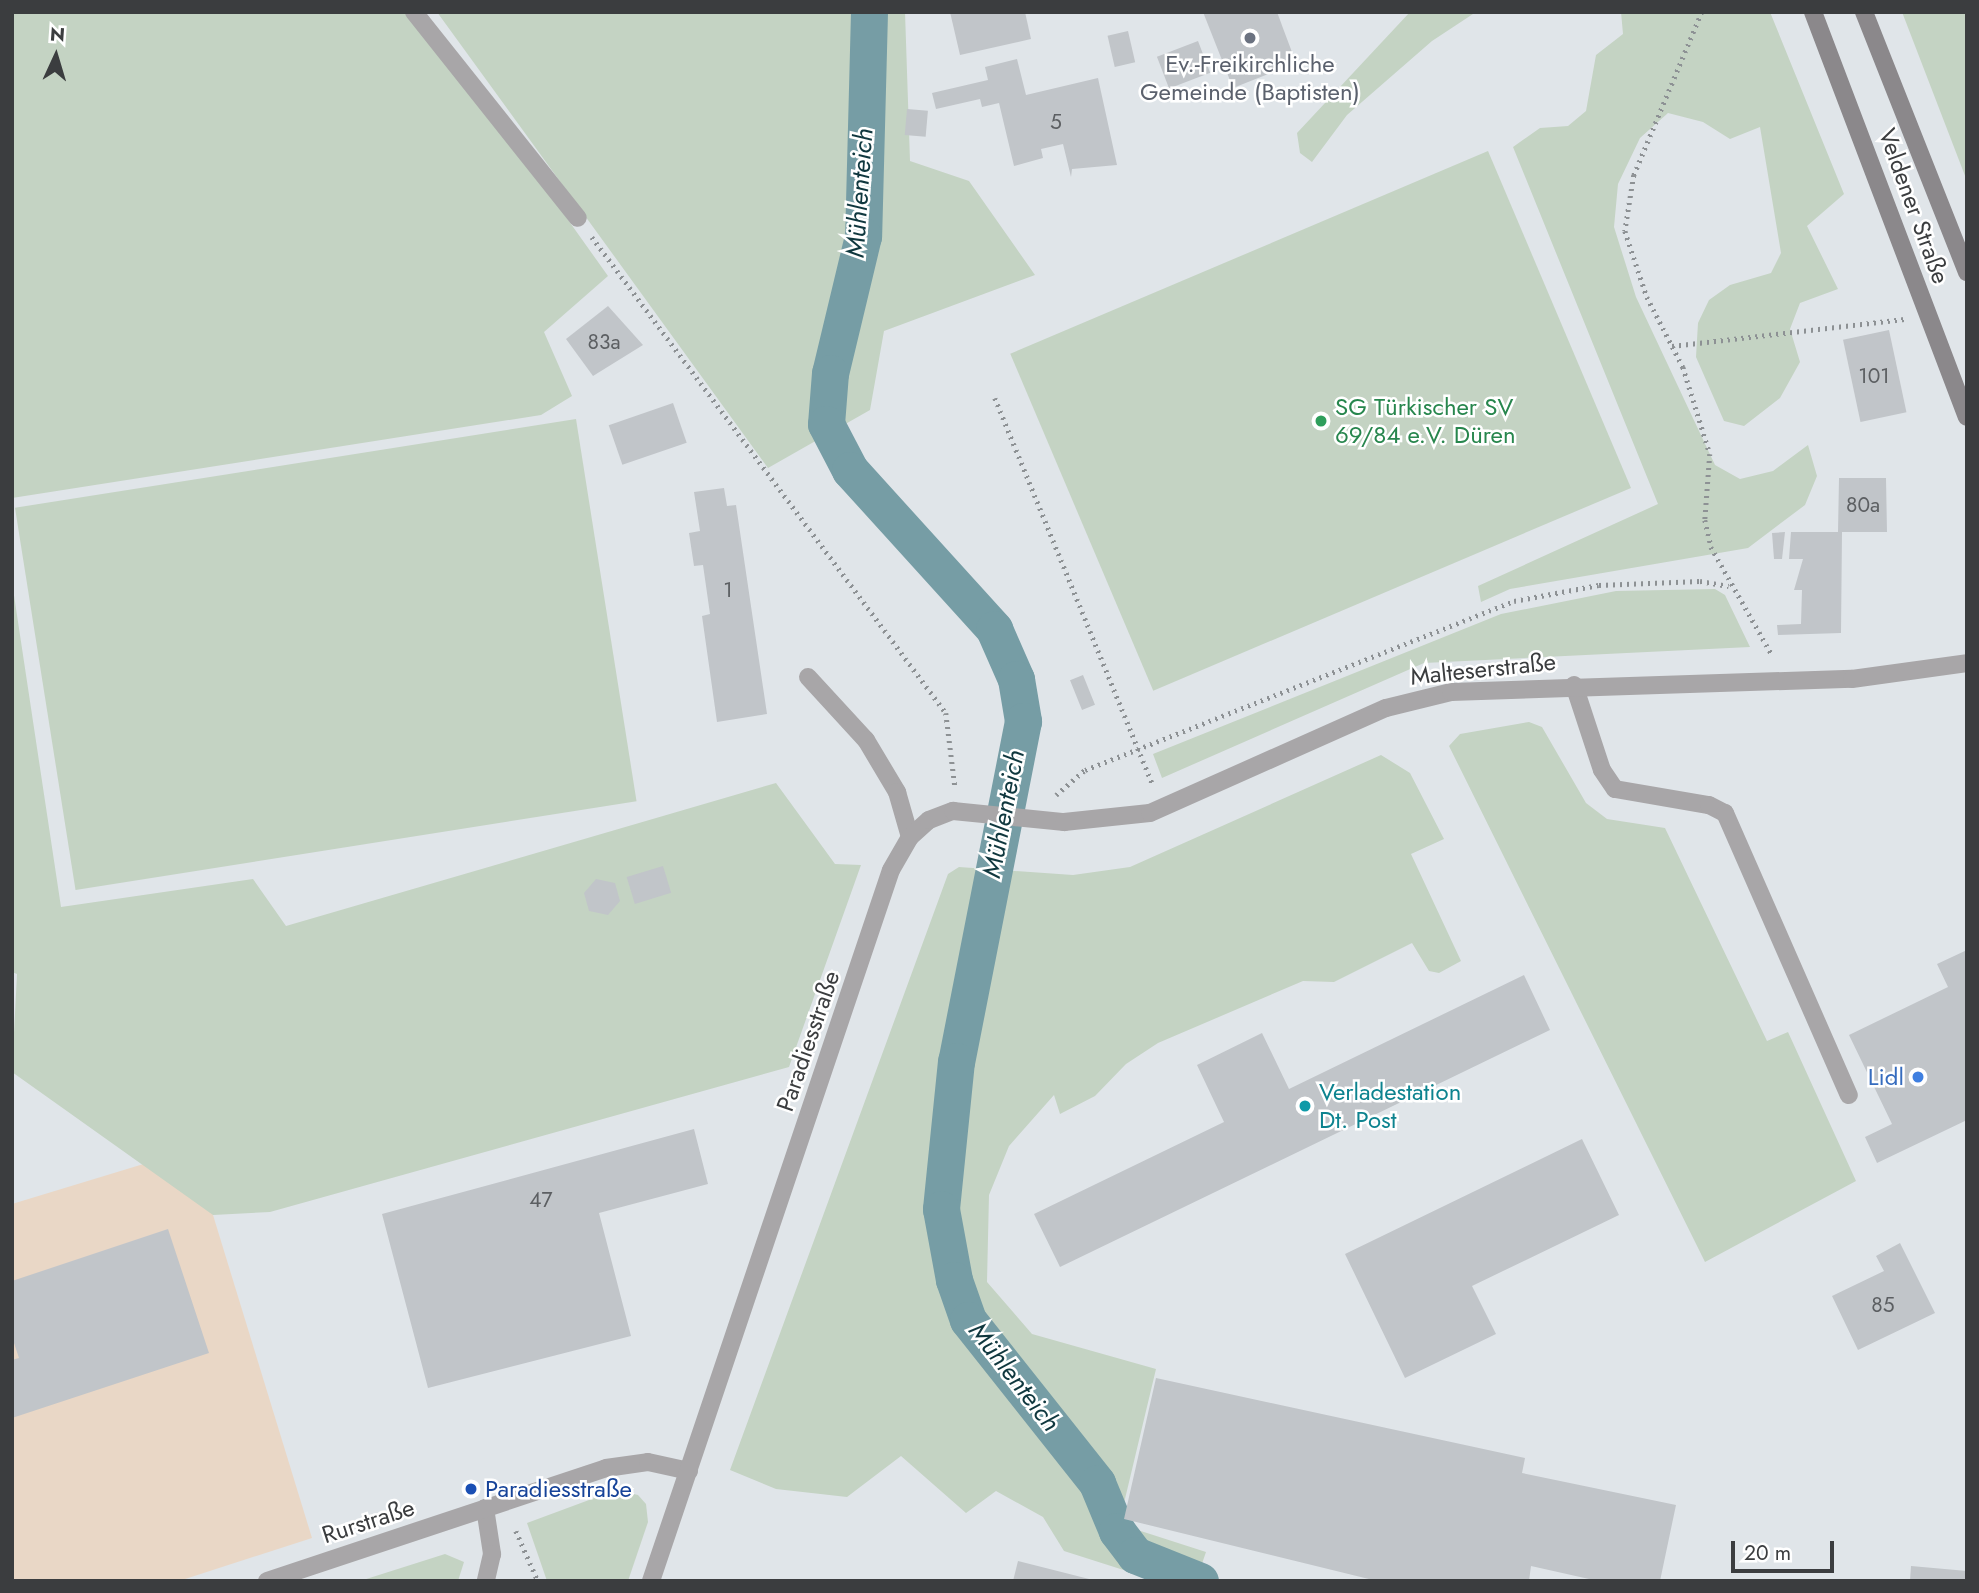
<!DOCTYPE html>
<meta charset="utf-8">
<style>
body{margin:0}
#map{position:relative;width:1979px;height:1593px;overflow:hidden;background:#e0e5e9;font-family:Jost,sans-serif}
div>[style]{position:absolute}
.industrial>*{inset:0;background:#e9d7c6}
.green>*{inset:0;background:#c4d3c3;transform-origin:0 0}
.canal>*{height:37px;margin:-18.5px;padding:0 18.5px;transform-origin:18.5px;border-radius:18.5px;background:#769da5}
.building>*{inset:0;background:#c1c5c9;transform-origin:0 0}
.path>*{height:4.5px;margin-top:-2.25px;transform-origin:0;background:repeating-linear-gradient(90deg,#8d9194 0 2px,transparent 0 7px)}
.lane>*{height:18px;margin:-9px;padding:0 9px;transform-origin:9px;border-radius:9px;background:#a8a6a8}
.street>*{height:18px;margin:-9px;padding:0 9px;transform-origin:9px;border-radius:9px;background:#a8a6a8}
.secondary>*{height:18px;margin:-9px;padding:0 9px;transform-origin:9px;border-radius:9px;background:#8b888b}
.dots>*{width:19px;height:19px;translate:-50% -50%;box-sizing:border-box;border:4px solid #fff;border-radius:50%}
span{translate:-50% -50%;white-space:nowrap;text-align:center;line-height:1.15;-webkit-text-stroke:5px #fff;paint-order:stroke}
.number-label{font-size:21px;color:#5c5f62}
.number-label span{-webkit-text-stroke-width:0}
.worship-label{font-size:24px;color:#5b616d}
.street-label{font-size:24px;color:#3b3d3f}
.leisure-label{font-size:24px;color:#27864d}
.left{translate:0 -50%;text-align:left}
.shop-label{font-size:24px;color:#366cbe}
.right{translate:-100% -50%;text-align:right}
.culture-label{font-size:24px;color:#0d838f}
.transit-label{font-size:24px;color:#164399}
.water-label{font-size:26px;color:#0f373e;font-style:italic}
.frame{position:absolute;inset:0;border:14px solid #3b3d3f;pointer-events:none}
.north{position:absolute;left:21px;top:21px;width:70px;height:70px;-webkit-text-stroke:5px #fff;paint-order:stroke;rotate:4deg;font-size:19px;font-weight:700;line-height:28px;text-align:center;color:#3b3d3f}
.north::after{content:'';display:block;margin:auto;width:24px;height:32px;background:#3b3d3f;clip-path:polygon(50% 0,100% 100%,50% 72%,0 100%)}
.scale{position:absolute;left:1731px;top:1541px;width:103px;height:32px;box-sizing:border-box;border:4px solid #3b3d3f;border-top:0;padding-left:9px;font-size:21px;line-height:24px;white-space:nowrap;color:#3b3d3f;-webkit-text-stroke:5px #fff;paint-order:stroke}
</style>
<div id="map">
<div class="industrial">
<div style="clip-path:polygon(183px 1152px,213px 1215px,312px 1538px,179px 1581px,12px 1581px,12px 1204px)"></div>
</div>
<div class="green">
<div style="clip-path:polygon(12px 12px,420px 12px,608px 276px,544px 332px,572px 396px,541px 415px,12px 498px)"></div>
<div style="clip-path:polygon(437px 12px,905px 12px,910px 161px,969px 181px,1035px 275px,884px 331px,870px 410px,768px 468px)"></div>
<div style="clip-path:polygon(1410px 12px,1476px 12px,1432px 41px,1347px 115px,1312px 162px,1300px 153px,1297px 133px)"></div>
<div style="clip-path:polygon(1621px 12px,1770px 12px,1844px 194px,1807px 226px,1838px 289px,1800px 303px,1790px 329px,1800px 362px,1780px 398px,1744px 426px,1724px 421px,1696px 357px,1698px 323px,1709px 300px,1730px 285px,1771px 273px,1781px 253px,1760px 127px,1730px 139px,1703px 122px,1668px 113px,1640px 138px,1618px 184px,1614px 227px,1636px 297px,1715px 465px,1740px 479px,1773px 471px,1808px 445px,1817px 476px,1805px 505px,1748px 548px,1510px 589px,1481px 602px,1478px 586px,1658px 504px,1513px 147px,1540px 128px,1568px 126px,1586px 111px,1596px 55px,1623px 34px)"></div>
<div style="clip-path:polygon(1902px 12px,1967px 12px,1967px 181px)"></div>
<div style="left:1488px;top:151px;width:366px;height:519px;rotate:67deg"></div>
<div style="left:576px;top:419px;width:387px;height:568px;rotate:81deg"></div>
<div style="clip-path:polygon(12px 582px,61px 907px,253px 879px,286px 926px,776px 783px,835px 864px,861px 865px,789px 1067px,270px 1212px,213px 1215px,12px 1072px,17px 974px,12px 972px)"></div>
<div style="clip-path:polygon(1715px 589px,1725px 595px,1750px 647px,1424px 663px,1162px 778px,1153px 754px,1501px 614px,1616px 591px)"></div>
<div style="clip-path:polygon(1529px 722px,1542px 727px,1586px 803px,1607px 819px,1665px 828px,1767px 1041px,1788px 1032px,1856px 1181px,1705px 1262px,1449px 746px,1460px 734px)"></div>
<div style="clip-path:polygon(1381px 755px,1410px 773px,1444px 839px,1411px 854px,1461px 961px,1439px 973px,1429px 971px,1412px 943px,1334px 982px,1303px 981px,1158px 1043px,1126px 1064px,1095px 1096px,1060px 1114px,1054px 1095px,1009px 1146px,989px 1195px,987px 1282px,1032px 1334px,1156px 1369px,1119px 1524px,1206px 1552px,1196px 1581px,1158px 1581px,1064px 1551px,1043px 1517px,996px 1491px,966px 1513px,901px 1456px,847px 1497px,776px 1489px,730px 1470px,948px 874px,959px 867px,1073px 875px,1130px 867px)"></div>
<div style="clip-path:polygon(616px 1490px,638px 1495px,646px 1504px,648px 1522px,628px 1581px,547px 1581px,527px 1523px)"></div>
<div style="clip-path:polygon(445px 1554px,464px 1562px,458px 1581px,360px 1581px)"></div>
</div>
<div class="canal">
<div style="left:869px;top:12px;width:224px;rotate:91.5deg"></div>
<div style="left:863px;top:236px;width:141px;rotate:103.5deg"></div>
<div style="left:830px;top:373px;width:51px;rotate:94.5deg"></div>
<div style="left:826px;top:424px;width:52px;rotate:62.4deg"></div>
<div style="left:850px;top:470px;width:215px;rotate:47.8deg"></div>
<div style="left:994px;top:629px;width:55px;rotate:66.3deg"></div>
<div style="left:1016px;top:679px;width:43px;rotate:80.5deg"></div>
<div style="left:1023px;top:721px;width:347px;rotate:101.1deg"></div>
<div style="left:956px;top:1061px;width:149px;rotate:95.8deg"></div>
<div style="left:941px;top:1209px;width:72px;rotate:79.6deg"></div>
<div style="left:954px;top:1280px;width:42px;rotate:70.7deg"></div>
<div style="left:968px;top:1320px;width:208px;rotate:51.6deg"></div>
<div style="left:1097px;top:1483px;width:52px;rotate:67.4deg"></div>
<div style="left:1117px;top:1531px;width:30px;rotate:53deg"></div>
<div style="left:1135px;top:1555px;width:70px;rotate:21.8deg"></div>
</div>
<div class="building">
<div style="clip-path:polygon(950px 12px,1025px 12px,1031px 39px,960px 55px)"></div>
<div style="clip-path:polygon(1203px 12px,1277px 12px,1296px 63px,1233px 88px)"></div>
<div style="left:1128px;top:31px;width:32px;height:21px;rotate:77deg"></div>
<div style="left:1198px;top:41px;width:34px;height:44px;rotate:69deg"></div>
<div style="clip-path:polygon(1017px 59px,1026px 95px,1098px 78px,1117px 165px,1072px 169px,1071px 177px,1063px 144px,1041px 149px,1043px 158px,1014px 166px,999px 103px,982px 107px,980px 99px,936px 109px,932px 93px,988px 80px,985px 67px)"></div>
<div style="left:907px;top:109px;width:21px;height:26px;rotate:5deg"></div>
<div style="clip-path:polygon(608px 306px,643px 345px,593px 376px,566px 339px)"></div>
<div style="left:1889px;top:330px;width:84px;height:47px;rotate:78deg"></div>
<div style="left:673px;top:403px;width:42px;height:68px;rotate:71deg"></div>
<div style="clip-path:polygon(1839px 478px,1886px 478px,1887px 532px,1842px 532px,1841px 633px,1778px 635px,1777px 625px,1801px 624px,1802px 590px,1794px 590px,1803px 559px,1789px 559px,1791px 532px,1838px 532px)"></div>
<div style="clip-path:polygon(724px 488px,727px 506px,736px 505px,767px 714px,717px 722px,702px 616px,710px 614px,703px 565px,694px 566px,689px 533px,700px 531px,694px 492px)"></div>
<div style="clip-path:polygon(1785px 532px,1782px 559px,1774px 559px,1772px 533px)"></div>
<div style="left:1083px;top:675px;width:32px;height:14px;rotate:68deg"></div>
<div style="left:663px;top:866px;width:28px;height:38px;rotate:73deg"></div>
<div style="clip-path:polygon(596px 879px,615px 883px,620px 901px,608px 915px,589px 911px,584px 893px)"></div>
<div style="clip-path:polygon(1967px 950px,1967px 1120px,1877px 1163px,1865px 1137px,1892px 1124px,1849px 1035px,1948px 987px,1937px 964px)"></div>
<div style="clip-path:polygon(1524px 975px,1550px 1030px,1060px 1267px,1034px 1214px,1224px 1122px,1197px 1065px,1262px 1033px,1289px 1089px)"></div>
<div style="clip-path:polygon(694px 1129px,708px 1184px,599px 1213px,631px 1336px,428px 1388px,382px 1214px)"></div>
<div style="clip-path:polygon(1582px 1139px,1619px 1215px,1472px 1286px,1496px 1334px,1405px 1378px,1345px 1254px)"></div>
<div style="clip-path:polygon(168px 1229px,209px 1353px,12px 1418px,12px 1360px,19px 1358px,12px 1337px,12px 1281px)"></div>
<div style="clip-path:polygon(1900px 1243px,1935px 1313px,1858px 1350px,1832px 1296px,1884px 1271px,1876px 1256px)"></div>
<div style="clip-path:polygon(1156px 1378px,1525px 1458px,1522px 1473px,1676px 1505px,1660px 1581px,1598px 1581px,1531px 1566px,1529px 1581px,1377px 1581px,1124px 1519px)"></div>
<div style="clip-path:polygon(1018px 1561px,1093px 1580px,1093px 1581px,1013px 1581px)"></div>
<div style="clip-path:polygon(1911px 1566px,1967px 1571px,1967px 1581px,1910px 1581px)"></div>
</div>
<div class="path">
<div style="left:1702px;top:12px;width:177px;rotate:112.6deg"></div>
<div style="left:1634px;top:175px;width:57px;rotate:99.1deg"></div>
<div style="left:1625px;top:231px;width:70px;rotate:71.6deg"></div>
<div style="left:1647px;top:297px;width:79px;rotate:62.8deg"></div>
<div style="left:1683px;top:367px;width:91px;rotate:72.8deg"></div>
<div style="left:1710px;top:454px;width:66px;rotate:94.3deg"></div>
<div style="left:1705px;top:520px;width:28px;rotate:77deg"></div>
<div style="left:1711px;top:547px;width:124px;rotate:60.5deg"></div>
<div style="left:592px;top:237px;width:593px;rotate:53.36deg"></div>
<div style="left:946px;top:713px;width:74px;rotate:83deg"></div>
<div style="left:1672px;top:346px;width:234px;rotate:-6.6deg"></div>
<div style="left:995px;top:398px;width:418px;rotate:67.8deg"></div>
<div style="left:1056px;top:795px;width:38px;rotate:-41deg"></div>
<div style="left:1085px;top:770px;width:461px;rotate:-21.5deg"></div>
<div style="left:1514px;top:601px;width:86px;rotate:-10.7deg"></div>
<div style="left:1599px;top:585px;width:101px;rotate:-2.3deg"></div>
<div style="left:1700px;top:581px;width:29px;rotate:10deg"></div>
<div style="left:516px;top:1531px;width:55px;rotate:66.3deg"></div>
</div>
<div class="lane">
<div style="left:414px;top:12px;width:263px;rotate:51.5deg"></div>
<div style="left:1574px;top:685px;width:89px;rotate:71.8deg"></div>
<div style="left:1602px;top:770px;width:23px;rotate:56deg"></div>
<div style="left:1615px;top:789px;width:95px;rotate:9.7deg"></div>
<div style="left:1709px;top:805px;width:18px;rotate:27deg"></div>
<div style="left:1725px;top:813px;width:308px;rotate:66.3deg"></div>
</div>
<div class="street">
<div style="left:808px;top:677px;width:86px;rotate:47.4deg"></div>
<div style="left:866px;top:740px;width:61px;rotate:59.2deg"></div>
<div style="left:897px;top:792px;width:47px;rotate:73.9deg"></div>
<div style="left:485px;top:1508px;width:47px;rotate:81.3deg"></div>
<div style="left:492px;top:1554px;width:28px;rotate:103deg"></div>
<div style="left:267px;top:1581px;width:357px;rotate:-18.4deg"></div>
<div style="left:606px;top:1468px;width:42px;rotate:-8.1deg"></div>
<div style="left:648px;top:1462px;width:42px;rotate:12.4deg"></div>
<div style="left:651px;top:1581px;width:750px;rotate:-71.35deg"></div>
<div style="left:891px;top:870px;width:38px;rotate:-60deg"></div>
<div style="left:910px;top:837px;width:25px;rotate:-42deg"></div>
<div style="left:929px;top:820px;width:26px;rotate:-21deg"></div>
<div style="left:953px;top:811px;width:112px;rotate:5.7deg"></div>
<div style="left:1064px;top:822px;width:86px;rotate:-6deg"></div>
<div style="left:1150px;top:813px;width:258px;rotate:-24deg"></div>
<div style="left:1386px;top:708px;width:67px;rotate:-13.8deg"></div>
<div style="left:1451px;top:692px;width:401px;rotate:-1.9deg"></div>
<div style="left:1852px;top:679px;width:116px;rotate:-7.9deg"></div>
</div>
<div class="secondary">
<div style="left:1813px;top:12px;width:433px;rotate:69.2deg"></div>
<div style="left:1864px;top:12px;width:280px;rotate:68.4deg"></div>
</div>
<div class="dots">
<div style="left:1250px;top:38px;background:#6b7280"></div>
<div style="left:1321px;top:421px;background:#2e9e5b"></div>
<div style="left:1918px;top:1077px;background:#3f7fe0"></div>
<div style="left:1305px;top:1106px;background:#0f9aa8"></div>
<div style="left:471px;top:1489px;background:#1a4fb4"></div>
</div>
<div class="number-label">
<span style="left:1056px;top:122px">5</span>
<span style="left:604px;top:342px">83a</span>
<span style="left:1874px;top:376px">101</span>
<span style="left:1863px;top:505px">80a</span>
<span style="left:728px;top:590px">1</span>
<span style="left:541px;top:1200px">47</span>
<span style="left:1883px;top:1305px">85</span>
</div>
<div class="worship-label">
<span style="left:1250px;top:78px">Ev.-Freikirchliche<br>Gemeinde (Baptisten)</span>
</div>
<div class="street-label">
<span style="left:1914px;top:206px;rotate:70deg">Veldener Straße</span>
<span style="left:1483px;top:669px;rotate:-6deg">Malteserstraße</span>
<span style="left:808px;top:1041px;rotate:-71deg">Paradiesstraße</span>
<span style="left:368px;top:1521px;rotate:-18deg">Rurstraße</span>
</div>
<div class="leisure-label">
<span class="left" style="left:1335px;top:421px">SG Türkischer SV<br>69/84 e.V. Düren</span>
</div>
<div class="shop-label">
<span class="right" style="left:1904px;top:1077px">Lidl</span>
</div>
<div class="culture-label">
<span class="left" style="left:1319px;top:1106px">Verladestation<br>Dt. Post</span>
</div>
<div class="transit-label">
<span class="left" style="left:485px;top:1489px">Paradiesstraße</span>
</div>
<div class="water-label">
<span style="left:860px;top:193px;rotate:-86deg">Mühlenteich</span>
<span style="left:1004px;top:814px;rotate:-79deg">Mühlenteich</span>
<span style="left:1014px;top:1377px;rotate:52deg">Mühlenteich</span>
</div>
<div class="frame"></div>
<div class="north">N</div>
<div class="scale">20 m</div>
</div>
